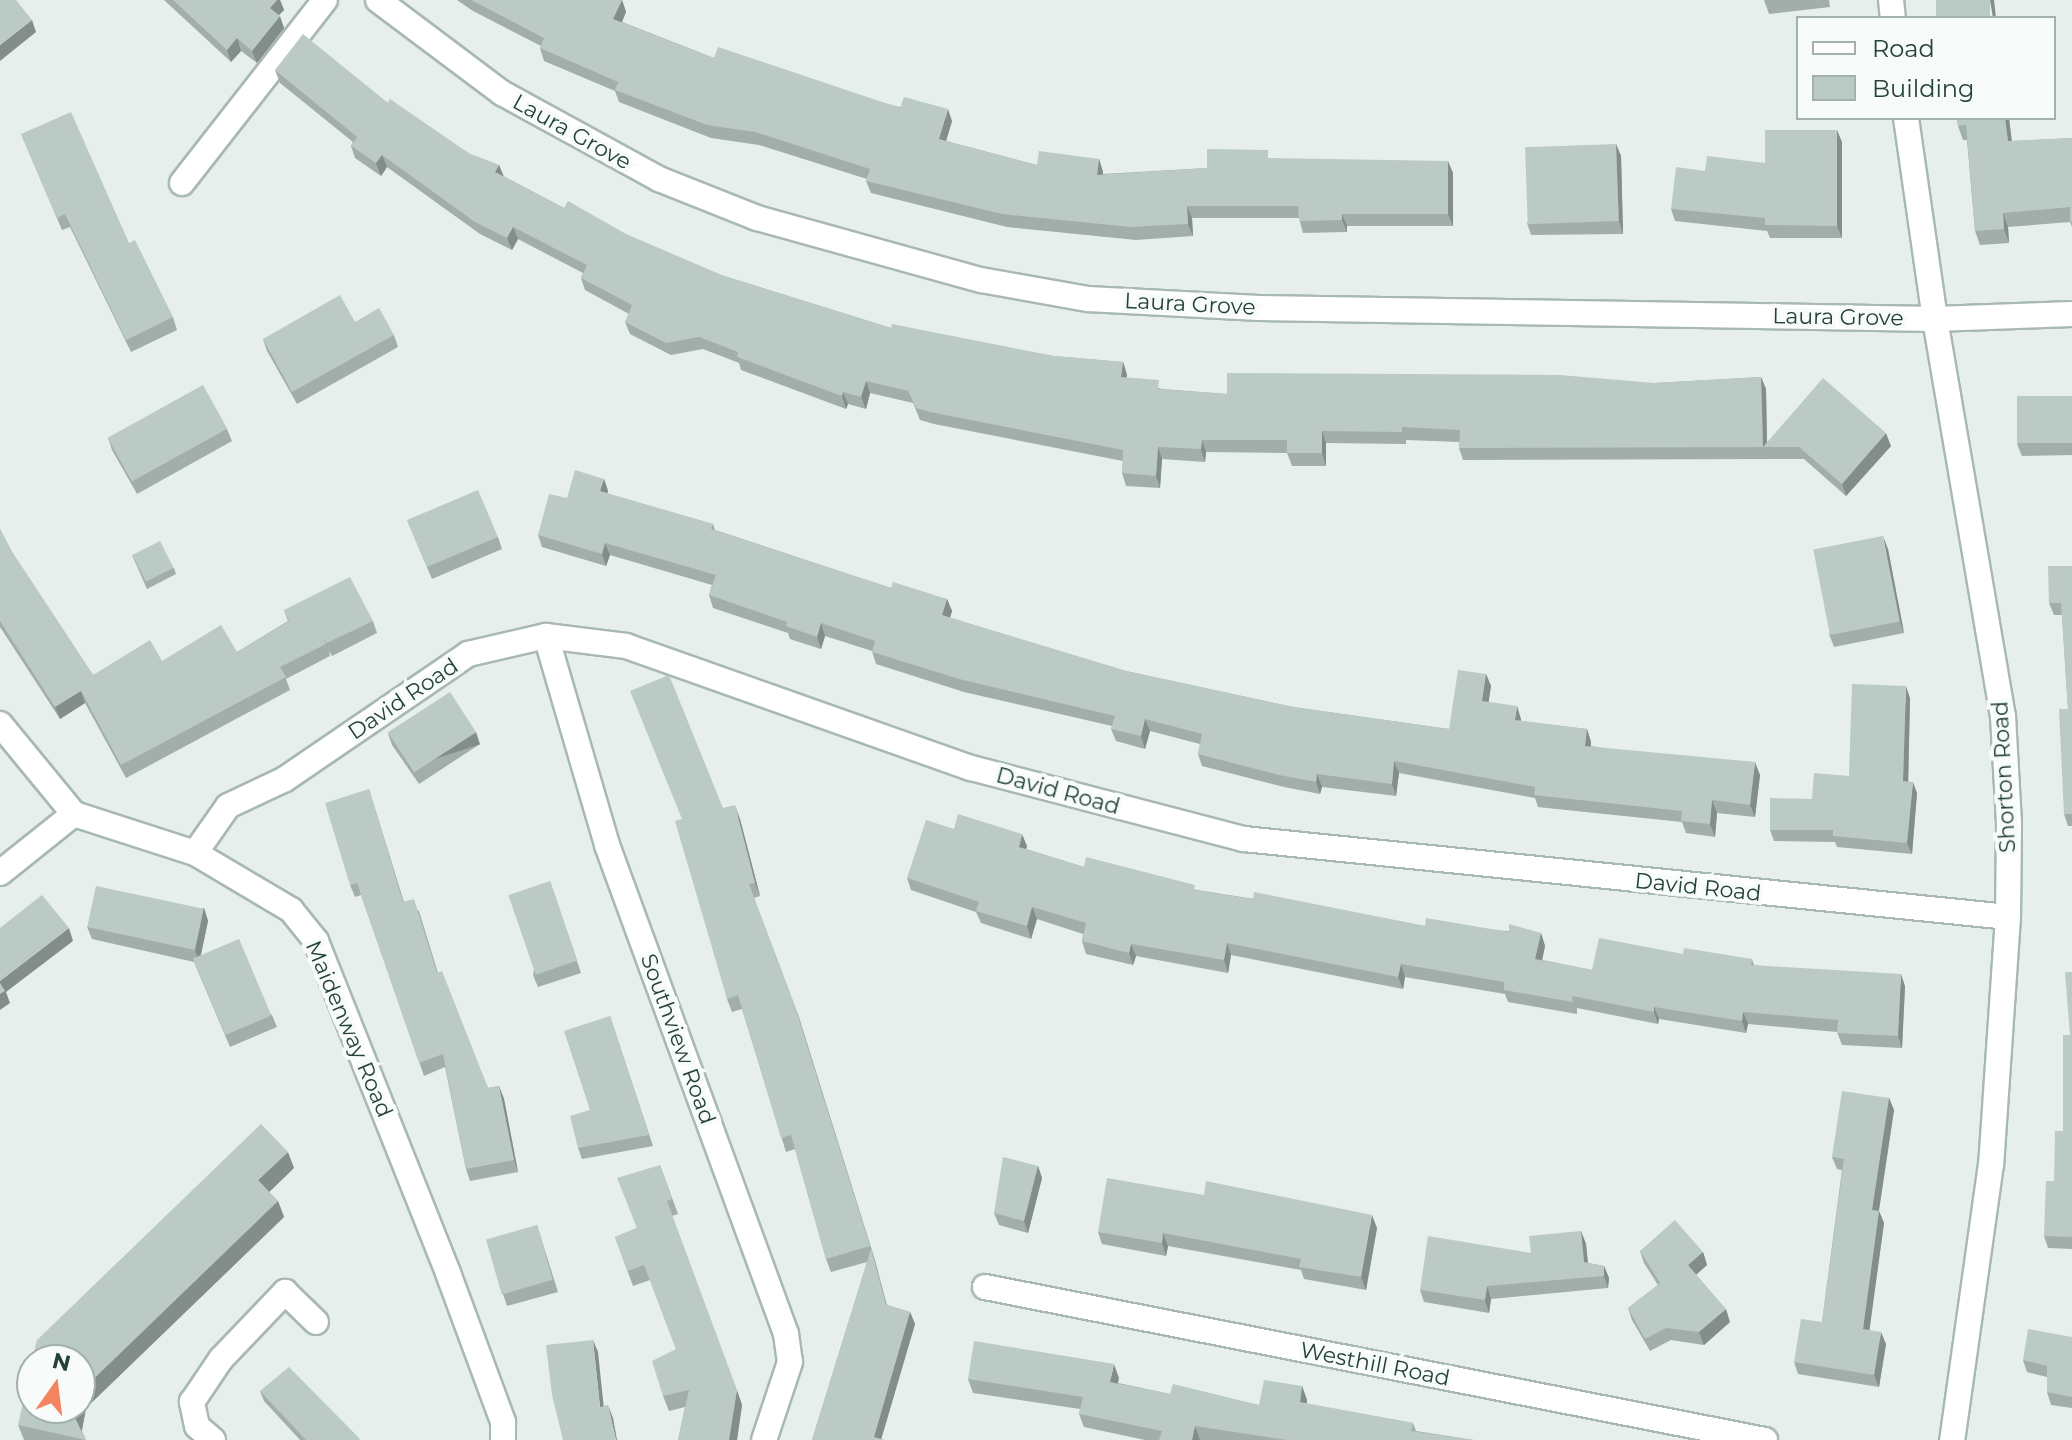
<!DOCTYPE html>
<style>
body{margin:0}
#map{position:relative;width:2072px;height:1440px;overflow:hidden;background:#e6efeb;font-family:Montserrat,sans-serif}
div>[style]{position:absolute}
.roads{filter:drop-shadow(2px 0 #a8b8b2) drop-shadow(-2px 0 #a8b8b2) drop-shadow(0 2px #a8b8b2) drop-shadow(0 -2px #a8b8b2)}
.street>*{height:24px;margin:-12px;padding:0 12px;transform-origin:12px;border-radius:12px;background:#fff}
.wall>*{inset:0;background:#a1aea9}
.shaded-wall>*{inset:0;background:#838d89;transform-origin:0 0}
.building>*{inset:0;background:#bbcac4;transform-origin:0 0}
span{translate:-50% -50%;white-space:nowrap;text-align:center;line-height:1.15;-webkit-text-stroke:8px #f7fbf9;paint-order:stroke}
.street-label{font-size:22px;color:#24423a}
.legend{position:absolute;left:1796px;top:16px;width:260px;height:104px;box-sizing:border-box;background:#f7fbf9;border:2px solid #a3b1ad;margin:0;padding:10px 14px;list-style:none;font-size:24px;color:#24423a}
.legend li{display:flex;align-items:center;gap:16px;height:40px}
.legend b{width:40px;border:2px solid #a3b1ad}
.north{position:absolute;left:16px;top:1344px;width:80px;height:80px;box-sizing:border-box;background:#f7fbf9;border:2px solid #a3b1ad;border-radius:50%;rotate:14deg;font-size:22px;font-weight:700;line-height:32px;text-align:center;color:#24423a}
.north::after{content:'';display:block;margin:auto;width:28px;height:36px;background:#f4845f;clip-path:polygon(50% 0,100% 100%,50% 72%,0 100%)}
</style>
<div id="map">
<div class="roads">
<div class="street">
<div style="left:378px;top:0;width:155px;rotate:36.9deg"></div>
<div style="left:502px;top:93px;width:179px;rotate:28.7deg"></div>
<div style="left:659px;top:179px;width:105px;rotate:21.7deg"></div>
<div style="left:757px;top:218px;width:232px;rotate:15.5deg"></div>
<div style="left:981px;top:280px;width:109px;rotate:10.1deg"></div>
<div style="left:1088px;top:299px;width:171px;rotate:3deg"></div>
<div style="left:1259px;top:308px;width:676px;rotate:0.93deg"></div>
<div style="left:1935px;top:319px;width:137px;rotate:-2.1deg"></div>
<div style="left:1891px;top:0;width:18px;rotate:84deg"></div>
<div style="left:1906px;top:118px;width:203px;rotate:81.8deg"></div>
<div style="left:1935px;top:319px;width:403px;rotate:80.3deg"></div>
<div style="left:2003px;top:716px;width:108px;rotate:86.8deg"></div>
<div style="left:2009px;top:824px;width:93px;rotate:90.6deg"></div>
<div style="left:2008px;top:917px;width:248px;rotate:93.9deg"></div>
<div style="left:1991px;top:1164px;width:279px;rotate:98deg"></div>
<div style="left:182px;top:183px;width:232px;rotate:-52deg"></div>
<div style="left:546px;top:636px;width:218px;rotate:73.7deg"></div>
<div style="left:607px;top:845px;width:521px;rotate:69.89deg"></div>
<div style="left:786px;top:1334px;width:28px;rotate:82deg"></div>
<div style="left:790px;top:1362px;width:82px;rotate:108.4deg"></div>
<div style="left:0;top:724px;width:117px;rotate:50.6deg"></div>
<div style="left:74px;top:814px;width:127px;rotate:17.9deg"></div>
<div style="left:195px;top:853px;width:112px;rotate:30.7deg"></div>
<div style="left:291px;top:910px;width:40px;rotate:51deg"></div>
<div style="left:316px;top:941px;width:357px;rotate:68.3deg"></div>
<div style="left:448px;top:1273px;width:159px;rotate:69.7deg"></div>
<div style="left:503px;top:1422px;width:18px;rotate:90deg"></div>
<div style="left:195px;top:853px;width:57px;rotate:-54.9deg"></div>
<div style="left:228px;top:806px;width:63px;rotate:-25.3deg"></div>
<div style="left:285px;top:779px;width:222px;rotate:-34.3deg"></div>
<div style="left:468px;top:654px;width:80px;rotate:-13deg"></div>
<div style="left:546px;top:636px;width:81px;rotate:7.1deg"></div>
<div style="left:626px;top:646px;width:366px;rotate:19.5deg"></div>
<div style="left:971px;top:768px;width:282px;rotate:14.6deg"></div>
<div style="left:1244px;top:839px;width:768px;rotate:5.83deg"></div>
<div style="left:0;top:873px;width:95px;rotate:-38.6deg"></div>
<div style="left:985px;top:1287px;width:795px;rotate:11.1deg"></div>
<div style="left:213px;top:1440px;width:21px;rotate:-139deg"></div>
<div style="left:197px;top:1426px;width:25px;rotate:-102deg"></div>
<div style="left:192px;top:1402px;width:52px;rotate:-56deg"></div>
<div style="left:221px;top:1359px;width:93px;rotate:-46.3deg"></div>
<div style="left:285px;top:1292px;width:43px;rotate:44.1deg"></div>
</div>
</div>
<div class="wall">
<div style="clip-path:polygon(164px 0,280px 0,284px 10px,279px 15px,284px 28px,257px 63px,241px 51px,231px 62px)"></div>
<div style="clip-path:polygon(457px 0,622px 0,626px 12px,622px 22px,714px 58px,952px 121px,946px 141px,1037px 165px,1099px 159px,1103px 172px,1103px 174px,1207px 168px,1271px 159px,1453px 173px,1453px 226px,1347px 226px,1347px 232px,1303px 233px,1299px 218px,1192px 218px,1193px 236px,1136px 240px,1007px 227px,871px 193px,866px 181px,867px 179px,759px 145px,711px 138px,619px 102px,615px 91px,544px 61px,540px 48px,541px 46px,473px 11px)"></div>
<div style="clip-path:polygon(1764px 0,1829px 0,1830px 7px,1769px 14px)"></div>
<div style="clip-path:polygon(275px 70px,388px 103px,470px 154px,499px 165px,503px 176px,564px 208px,721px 275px,891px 328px,1054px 356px,1123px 362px,1127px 375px,1127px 378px,1162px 389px,1227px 394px,1654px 383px,1761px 377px,1766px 389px,1767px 442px,1891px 446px,1846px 496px,1804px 459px,1463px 460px,1459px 448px,1459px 442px,1406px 440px,1406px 444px,1326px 443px,1326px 466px,1292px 466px,1287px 453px,1206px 452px,1205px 462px,1162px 459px,1160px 488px,1126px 486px,1122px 473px,1123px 461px,934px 424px,920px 420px,913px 403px,870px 393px,866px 409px,848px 404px,846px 409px,741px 370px,739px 363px,703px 349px,671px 355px,630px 334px,625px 322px,629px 314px,585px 290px,581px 278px,583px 273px,518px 239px,512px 250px,480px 234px,387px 167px,381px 176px,355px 158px,351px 146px,353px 142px,280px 83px)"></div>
<div style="clip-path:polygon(1957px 118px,2009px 118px,2012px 141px,2072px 138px,2072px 227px,2070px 222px,2008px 227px,2009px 243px,1980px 245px,1975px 231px,1967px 140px,1963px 140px,1958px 126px)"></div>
<div style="clip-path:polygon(21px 134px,173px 317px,177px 330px,131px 352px,70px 227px,62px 230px)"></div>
<div style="clip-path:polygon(1842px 142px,1842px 238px,1770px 238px,1767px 231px,1675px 221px,1671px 209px,1705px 171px,1765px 163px)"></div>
<div style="clip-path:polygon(1616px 144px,1621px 156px,1623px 234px,1531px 235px,1527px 223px)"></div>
<div style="clip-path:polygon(355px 322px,394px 335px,398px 347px,297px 404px,267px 351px,263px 339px)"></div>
<div style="clip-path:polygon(2072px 396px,2072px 455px,2022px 456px,2017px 444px)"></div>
<div style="clip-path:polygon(227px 429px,232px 441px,137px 494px,112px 450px,108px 438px)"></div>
<div style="clip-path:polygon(604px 479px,608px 491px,607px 494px,713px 524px,715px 530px,891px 588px,947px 599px,952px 611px,950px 618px,1126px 671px,1293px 707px,1449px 729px,1486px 674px,1491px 686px,1488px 702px,1521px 719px,1521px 721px,1587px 729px,1591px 742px,1591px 746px,1760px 775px,1755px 817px,1717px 813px,1715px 837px,1686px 833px,1682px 822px,1538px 807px,1535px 798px,1399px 773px,1396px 796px,1322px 787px,1320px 794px,1284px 787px,1202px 766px,1198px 754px,1200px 744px,1150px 731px,1145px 749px,1116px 741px,1111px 729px,1112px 726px,964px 692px,876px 664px,872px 651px,825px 636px,821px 649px,790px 639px,788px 633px,713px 608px,709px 595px,712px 585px,610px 555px,606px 566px,542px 547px,538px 535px,567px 498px)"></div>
<div style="clip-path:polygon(407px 520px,498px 537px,502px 549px,432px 579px)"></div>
<div style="clip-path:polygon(0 529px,12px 552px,93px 675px,162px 661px,237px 652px,288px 621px,284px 610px,373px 621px,377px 633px,332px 656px,329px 651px,330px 656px,286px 679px,290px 690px,126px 778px,85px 703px,60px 719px,0 627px)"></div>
<div style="clip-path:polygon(1888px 549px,1904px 633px,1834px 647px,1829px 634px)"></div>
<div style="clip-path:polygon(132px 555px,174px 568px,176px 574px,147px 589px)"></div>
<div style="clip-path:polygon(2072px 566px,2072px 826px,2068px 826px,2064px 814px,2068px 709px,2062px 615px,2054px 615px,2049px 603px)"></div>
<div style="clip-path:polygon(1910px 698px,1908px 781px,1917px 793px,1912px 854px,1837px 847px,1835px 842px,1774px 841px,1770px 830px,1849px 776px)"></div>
<div style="clip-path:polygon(388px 733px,480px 744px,419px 784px,392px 745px)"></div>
<div style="clip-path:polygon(369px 789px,404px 902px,419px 911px,438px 973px,488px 1088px,499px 1086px,504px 1099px,518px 1172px,470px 1181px,466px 1169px,445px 1067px,424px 1076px,361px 895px,355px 897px,350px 885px)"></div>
<div style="clip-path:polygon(723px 808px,740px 819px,760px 896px,754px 898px,799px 1017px,875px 1260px,887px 1305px,910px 1312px,915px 1324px,881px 1439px,812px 1440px,867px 1262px,831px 1272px,826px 1259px,795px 1149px,786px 1152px,742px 1009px,732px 1012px,727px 999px)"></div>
<div style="clip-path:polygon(954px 829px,1027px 846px,1026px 849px,1084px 867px,1197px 890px,1425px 926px,1541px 933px,1545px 946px,1542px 960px,1592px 970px,1683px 954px,1752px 959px,1754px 965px,1905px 986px,1902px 1048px,1842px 1045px,1837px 1032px,1748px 1024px,1746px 1033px,1659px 1019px,1658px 1024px,1577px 1008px,1577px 1014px,1508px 1002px,1505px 994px,1405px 977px,1403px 989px,1231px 955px,1228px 973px,1136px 956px,1133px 965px,1086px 954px,1082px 941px,1083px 934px,1037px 919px,1031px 939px,981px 923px,976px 912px,911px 890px,907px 878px)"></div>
<div style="clip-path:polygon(550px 881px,581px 973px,538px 987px,533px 975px)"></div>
<div style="clip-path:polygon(204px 908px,208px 921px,201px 955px,272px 1015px,277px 1027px,230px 1047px,194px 962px,92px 939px,87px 927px)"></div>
<div style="clip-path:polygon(2072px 972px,2072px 1249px,2048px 1248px,2044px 1236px,2063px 1131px,2070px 1035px)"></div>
<div style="clip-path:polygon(610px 1016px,653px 1146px,582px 1159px,578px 1148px,590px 1110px)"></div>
<div style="clip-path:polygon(1889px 1098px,1894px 1110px,1879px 1211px,1884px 1223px,1869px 1330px,1886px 1344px,1879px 1387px,1798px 1374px,1794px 1362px,1822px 1322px,1842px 1170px,1837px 1169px,1832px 1157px)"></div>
<div style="clip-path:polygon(660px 1165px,678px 1214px,672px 1216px,742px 1405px,737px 1440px,678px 1440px,685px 1407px,669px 1411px,663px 1396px,676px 1349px,650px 1280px,633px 1286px,615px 1237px,637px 1228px)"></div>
<div style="clip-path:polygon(1038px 1166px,1042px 1178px,1028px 1233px,999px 1225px,994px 1213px)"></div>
<div style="clip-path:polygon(294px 1168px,269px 1192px,278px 1201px,284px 1217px,86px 1408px,82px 1431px,86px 1440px,24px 1440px,18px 1425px,80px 1360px)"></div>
<div style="clip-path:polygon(537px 1225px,558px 1292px,507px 1306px,503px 1294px)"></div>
<div style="clip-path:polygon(1377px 1228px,1366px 1290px,1304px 1279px,1301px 1270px,1168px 1246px,1166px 1256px,1102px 1244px,1098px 1232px)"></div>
<div style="clip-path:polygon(1581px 1231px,1586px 1244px,1588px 1263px,1604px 1266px,1609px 1278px,1608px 1288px,1491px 1299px,1489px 1313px,1424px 1302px,1420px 1290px,1531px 1253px)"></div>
<div style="clip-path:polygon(1640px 1251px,1703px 1252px,1707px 1265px,1696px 1275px,1730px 1322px,1704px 1345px,1671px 1340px,1650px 1351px,1632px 1320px,1628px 1308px,1658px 1285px,1644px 1263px)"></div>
<div style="clip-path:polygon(2072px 1337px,2072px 1408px,2051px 1405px,2047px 1392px,2047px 1377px,2027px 1372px,2023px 1360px)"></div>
<div style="clip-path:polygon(1119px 1378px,1118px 1383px,1170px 1394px,1259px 1405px,1302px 1386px,1307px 1400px,1307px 1404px,1413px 1423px,1416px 1431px,1474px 1440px,1145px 1440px,1084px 1427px,1079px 1414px,1080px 1409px,973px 1393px,968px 1379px)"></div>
<div style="clip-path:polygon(260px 1391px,360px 1440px,300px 1440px,264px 1401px)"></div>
</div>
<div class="shaded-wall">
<div style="clip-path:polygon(277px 0,280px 0,284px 10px,274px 20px,270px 8px)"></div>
<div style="clip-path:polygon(622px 0,626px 12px,618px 31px,613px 19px)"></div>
<div style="clip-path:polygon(1990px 0,1994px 0,1996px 18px,1993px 18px)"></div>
<div style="clip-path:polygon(280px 16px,284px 28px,257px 63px,252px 51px)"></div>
<div style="clip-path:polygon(32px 20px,36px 32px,0 61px,0 45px)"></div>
<div style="clip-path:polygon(237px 38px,241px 51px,231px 62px,227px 50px)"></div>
<div style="clip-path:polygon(948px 109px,952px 121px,943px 151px,939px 139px)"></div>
<div style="clip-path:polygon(2005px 118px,2009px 118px,2013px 155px,2008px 141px)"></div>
<div style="clip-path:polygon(1837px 130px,1842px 142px,1842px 238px,1837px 226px)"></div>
<div style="clip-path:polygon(1616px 144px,1621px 156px,1623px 234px,1619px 221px)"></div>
<div style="clip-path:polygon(382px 155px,387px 167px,381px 176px,376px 163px)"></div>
<div style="clip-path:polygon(1099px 159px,1103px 172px,1102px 187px,1097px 175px)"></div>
<div style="clip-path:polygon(1448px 161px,1453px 173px,1453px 226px,1448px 214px)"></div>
<div style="clip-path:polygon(499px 165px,504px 177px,495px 172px)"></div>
<div style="clip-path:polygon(1187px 206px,1192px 218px,1193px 236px,1188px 224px)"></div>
<div style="clip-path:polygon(2003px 213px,2008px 227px,2009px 243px,2004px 229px)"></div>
<div style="clip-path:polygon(1342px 214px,1347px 226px,1347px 232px,1342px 220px)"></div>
<div style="clip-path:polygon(513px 227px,518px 239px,512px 250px,507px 238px)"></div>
<div style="clip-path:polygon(1123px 362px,1127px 375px,1125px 390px,1121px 377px)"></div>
<div style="clip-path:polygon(1761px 377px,1766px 389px,1767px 447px,1763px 447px)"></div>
<div style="clip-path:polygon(866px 381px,870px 393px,866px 409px,861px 397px)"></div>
<div style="clip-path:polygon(843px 392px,848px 404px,846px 409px,842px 396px)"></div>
<div style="clip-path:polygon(1322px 431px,1326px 443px,1326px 466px,1322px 453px)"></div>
<div style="clip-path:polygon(1886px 433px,1891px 446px,1846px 496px,1842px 484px)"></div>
<div style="clip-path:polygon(1202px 440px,1206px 452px,1205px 462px,1201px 449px)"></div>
<div style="clip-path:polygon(1158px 447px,1162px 459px,1160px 488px,1156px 476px)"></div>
<div style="clip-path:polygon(604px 479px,608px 491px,604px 504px,600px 491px)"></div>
<div style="clip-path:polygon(1883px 536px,1888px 549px,1904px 633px,1900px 621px)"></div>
<div style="clip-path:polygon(605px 543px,610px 555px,606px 566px,602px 554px)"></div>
<div style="clip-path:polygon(947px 599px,952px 611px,947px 628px,942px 615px)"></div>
<div style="clip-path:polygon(821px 623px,825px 636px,821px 649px,817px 637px)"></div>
<div style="clip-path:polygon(1486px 674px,1491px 686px,1487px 713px,1482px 701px)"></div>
<div style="clip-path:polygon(1906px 686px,1910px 698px,1908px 792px,1903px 781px)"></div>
<div style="clip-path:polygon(81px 691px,85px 703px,60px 719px,55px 707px)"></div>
<div style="clip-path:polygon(1517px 706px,1521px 719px,1519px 732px,1515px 720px)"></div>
<div style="clip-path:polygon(1145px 719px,1150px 731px,1145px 749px,1141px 736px)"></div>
<div style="clip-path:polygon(1587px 729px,1591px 742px,1589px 758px,1585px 746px)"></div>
<div style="left:476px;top:732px;width:13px;height:74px;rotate:72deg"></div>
<div style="clip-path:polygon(1394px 761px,1399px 773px,1396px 796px,1392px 784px)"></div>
<div style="clip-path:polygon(1755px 762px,1760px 775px,1755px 817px,1750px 805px)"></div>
<div style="clip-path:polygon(1317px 774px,1322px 787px,1320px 794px,1316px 782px)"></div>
<div style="clip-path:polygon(1913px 782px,1917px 793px,1912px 854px,1907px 843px)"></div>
<div style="clip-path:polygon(1712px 800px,1717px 813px,1715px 837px,1710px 824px)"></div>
<div style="clip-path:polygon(735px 805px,740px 819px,760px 896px,755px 883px)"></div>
<div style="clip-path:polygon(1022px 834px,1027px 846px,1023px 859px,1019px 847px)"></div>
<div style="clip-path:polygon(1032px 907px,1037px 919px,1031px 939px,1027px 926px)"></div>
<div style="clip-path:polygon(204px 908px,208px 921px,199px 963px,195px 950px)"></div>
<div style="clip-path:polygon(69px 928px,73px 941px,6px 992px,10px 1003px,0 1010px,0 981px)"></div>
<div style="clip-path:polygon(1541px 933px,1545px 946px,1540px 971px,1535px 959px)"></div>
<div style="clip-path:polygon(1227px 943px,1231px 955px,1228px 973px,1224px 960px)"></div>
<div style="clip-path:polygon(1131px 944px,1136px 956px,1133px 965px,1129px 953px)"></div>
<div style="clip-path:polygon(1401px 964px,1405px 977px,1403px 989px,1398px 977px)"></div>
<div style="clip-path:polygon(1901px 974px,1905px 986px,1902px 1048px,1898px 1036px)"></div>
<div style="clip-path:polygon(1654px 1007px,1659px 1019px,1658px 1024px,1654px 1012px)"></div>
<div style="clip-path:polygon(1743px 1012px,1748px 1024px,1746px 1033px,1742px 1021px)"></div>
<div style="clip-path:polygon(499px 1086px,504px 1099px,518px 1172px,514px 1160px)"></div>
<div style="clip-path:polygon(1889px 1098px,1894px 1110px,1877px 1222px,1872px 1210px)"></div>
<div style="clip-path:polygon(288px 1152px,294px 1168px,264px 1197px,258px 1180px)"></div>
<div style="clip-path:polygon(1038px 1166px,1042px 1178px,1028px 1233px,1024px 1221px)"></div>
<div style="clip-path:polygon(278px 1201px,284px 1217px,86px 1408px,81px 1434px,75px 1418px,77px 1408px,80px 1408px,80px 1392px)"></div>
<div style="clip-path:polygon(1879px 1211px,1884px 1223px,1868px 1341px,1863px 1329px)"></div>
<div style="clip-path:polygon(1372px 1215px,1377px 1228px,1366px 1290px,1361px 1277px)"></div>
<div style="clip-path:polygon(1581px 1231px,1586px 1244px,1589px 1275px,1584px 1262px)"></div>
<div style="clip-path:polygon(1163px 1233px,1168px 1246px,1166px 1256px,1162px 1243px)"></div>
<div style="clip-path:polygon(1703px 1252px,1707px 1265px,1692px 1278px,1688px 1265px)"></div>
<div style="clip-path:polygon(1604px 1266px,1609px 1278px,1608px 1288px,1604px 1276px)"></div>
<div style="clip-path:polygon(1487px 1286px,1491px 1299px,1489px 1313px,1485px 1300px)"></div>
<div style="clip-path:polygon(1726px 1309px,1730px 1322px,1704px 1345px,1699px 1332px)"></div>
<div style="clip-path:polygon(910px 1312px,915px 1324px,881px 1440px,874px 1437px)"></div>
<div style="clip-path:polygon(1881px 1332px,1886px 1344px,1879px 1387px,1874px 1375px)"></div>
<div style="clip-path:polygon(593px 1340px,598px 1352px,605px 1419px,600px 1407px)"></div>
<div style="clip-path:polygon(1114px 1364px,1119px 1378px,1115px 1395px,1110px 1382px)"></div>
<div style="clip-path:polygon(1302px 1386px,1307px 1400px,1305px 1416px,1300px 1402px)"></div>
<div style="clip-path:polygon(737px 1390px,742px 1405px,737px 1440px,729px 1440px)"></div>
<div style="clip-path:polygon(608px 1405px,613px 1418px,617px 1440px,616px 1440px)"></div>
<div style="clip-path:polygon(1195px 1426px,1200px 1440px,1192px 1440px)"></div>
</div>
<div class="building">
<div style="clip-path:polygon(0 0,16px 0,32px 20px,0 45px)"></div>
<div style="clip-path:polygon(173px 0,277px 0,270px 8px,280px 16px,252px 51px,237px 38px,227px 50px)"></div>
<div style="clip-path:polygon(471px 0,622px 0,613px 19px,714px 58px,718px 47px,900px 108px,904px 97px,948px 109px,939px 139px,1037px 165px,1039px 151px,1099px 159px,1097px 175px,1207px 168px,1207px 149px,1268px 150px,1268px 158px,1448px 161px,1448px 214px,1342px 214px,1342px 220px,1299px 221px,1298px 206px,1187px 206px,1188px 224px,1131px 227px,1002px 214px,866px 181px,870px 169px,755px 132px,707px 125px,615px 90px,618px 82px,540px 48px,544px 38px)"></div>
<div style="left:1936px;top:0;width:54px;height:18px"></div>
<div style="clip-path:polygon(303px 34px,388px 103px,390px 99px,470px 154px,499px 165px,495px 172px,564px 208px,568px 201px,626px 234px,721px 275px,891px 328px,892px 324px,1054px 356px,1123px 362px,1121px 377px,1159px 380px,1158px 389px,1227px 394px,1227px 373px,1560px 375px,1654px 383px,1761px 377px,1763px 447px,1823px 378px,1886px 433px,1842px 484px,1799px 447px,1459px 448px,1460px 430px,1402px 427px,1402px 432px,1322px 431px,1322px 453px,1287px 453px,1287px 440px,1202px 440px,1201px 449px,1158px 447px,1156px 476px,1122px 473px,1123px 450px,930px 412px,916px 408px,908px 391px,866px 381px,861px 397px,843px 392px,842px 396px,737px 357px,738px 352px,699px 337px,666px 343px,625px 322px,632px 305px,581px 278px,587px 265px,513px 227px,507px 238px,475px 222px,382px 155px,376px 163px,351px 146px,357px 137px,275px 70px)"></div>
<div style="clip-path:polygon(71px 112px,129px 243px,135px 240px,173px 317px,126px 340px,65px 214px,57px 218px,21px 134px)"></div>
<div style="clip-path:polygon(1957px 118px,2005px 118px,2008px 141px,2072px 138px,2072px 222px,2070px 222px,2070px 207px,2003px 213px,2004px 229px,1975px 231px,1966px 125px,1958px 126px)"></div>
<div style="clip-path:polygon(1765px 130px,1837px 130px,1837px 226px,1765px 225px,1765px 218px,1671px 209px,1676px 167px,1705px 171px,1707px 156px,1765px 163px)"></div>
<div style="left:1616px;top:144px;width:77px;height:91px;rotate:88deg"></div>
<div style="clip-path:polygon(340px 295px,355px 322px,379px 308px,394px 335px,292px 392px,263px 339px)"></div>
<div style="left:203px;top:385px;width:50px;height:109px;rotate:61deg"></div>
<div style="left:2072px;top:396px;width:47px;height:55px;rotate:90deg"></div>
<div style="clip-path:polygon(575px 470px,604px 479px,600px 491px,713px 524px,711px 529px,891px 588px,893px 582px,947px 599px,942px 615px,1126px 671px,1293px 707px,1449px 729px,1458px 670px,1486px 674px,1482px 701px,1517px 706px,1515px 720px,1587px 729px,1585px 746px,1755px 762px,1750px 805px,1712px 800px,1710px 824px,1681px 821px,1682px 811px,1534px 795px,1535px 787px,1394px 761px,1392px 784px,1317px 774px,1316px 782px,1279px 775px,1198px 754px,1202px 734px,1145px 719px,1141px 736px,1111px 729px,1115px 716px,959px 679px,872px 652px,875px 641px,821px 623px,817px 637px,786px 626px,787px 622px,709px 595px,716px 575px,605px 543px,602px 554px,538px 535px,549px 494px,567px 498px)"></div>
<div style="left:478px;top:490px;width:51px;height:77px;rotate:67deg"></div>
<div style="clip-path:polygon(0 529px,12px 552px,93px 675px,150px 640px,162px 661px,221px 625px,237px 652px,289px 621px,284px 610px,350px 577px,373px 621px,327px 643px,324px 639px,326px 644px,280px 667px,286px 677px,121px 765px,81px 691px,55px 707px,0 621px)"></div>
<div style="left:1883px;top:536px;width:87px;height:71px;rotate:79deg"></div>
<div style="left:160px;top:541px;width:30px;height:31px;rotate:63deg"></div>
<div style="clip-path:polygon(2048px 566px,2072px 566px,2072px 814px,2064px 814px,2059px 709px,2068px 709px,2061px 603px,2049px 603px)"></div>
<div style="clip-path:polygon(669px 675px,723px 808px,735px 805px,755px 883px,749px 884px,794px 1004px,870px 1246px,826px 1259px,791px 1135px,781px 1138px,738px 995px,727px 999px,675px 821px,682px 819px,630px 691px)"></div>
<div style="clip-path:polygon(1852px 684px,1906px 686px,1903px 781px,1913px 782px,1907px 843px,1833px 836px,1833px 830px,1770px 830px,1770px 798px,1812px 799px,1814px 773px,1849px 776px)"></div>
<div style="left:450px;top:692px;width:48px;height:74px;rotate:57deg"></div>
<div style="clip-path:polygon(369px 789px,403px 902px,414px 899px,437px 973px,442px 971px,488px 1088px,499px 1086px,514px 1160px,466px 1169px,443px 1054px,419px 1063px,357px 883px,350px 885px,325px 803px)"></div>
<div style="clip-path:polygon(958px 814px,1022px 834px,1019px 847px,1084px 867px,1086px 857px,1195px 885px,1194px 890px,1253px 899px,1254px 892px,1425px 926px,1426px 918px,1509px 932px,1509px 924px,1541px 933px,1535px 959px,1592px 970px,1599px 938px,1683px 954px,1684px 948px,1752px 959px,1751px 965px,1901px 974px,1898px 1036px,1837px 1033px,1838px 1020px,1743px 1012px,1742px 1021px,1654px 1007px,1654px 1012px,1572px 996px,1573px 1002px,1504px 990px,1504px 982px,1401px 964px,1398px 977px,1227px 943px,1224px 960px,1131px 944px,1129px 953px,1082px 941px,1086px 923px,1032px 907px,1027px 926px,976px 911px,979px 902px,907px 878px,926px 820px,954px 829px)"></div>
<div style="left:550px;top:881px;width:84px;height:44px;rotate:71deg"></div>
<div style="left:96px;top:886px;width:110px;height:42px;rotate:12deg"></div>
<div style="clip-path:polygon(42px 895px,69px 928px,0 981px,0 928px)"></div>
<div style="left:239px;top:939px;width:83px;height:50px;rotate:67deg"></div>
<div style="clip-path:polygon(2065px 972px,2072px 972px,2072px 1237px,2044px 1236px,2046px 1181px,2054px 1181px,2055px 1131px,2063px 1131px,2063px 1035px,2070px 1035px)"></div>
<div style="clip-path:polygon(0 983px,5px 991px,0 994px)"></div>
<div style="clip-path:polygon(610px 1016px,649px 1135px,578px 1148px,570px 1116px,590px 1110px,564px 1031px)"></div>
<div style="clip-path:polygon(1842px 1091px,1889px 1098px,1872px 1210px,1879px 1211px,1863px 1329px,1881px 1332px,1874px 1375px,1794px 1362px,1801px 1319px,1822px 1322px,1844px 1159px,1832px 1157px)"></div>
<div style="clip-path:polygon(261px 1124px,288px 1152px,258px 1180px,278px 1201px,80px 1392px,80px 1394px,80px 1360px,32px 1360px,37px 1340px)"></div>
<div style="clip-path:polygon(1003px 1157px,1038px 1166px,1024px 1221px,994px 1213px)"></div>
<div style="clip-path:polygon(660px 1165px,672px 1199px,667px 1201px,737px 1390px,729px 1440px,678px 1440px,689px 1390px,663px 1396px,652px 1361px,676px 1349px,644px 1265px,628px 1271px,615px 1237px,637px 1228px,617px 1178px)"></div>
<div style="clip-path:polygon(1107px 1178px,1204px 1195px,1206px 1181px,1372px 1215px,1361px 1277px,1299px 1267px,1301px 1259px,1163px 1233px,1162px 1243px,1098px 1232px)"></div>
<div style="clip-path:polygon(1675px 1220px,1703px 1252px,1688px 1265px,1726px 1309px,1699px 1332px,1666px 1328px,1645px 1339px,1628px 1308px,1660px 1283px,1640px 1251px)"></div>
<div style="left:537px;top:1225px;width:57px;height:53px;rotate:74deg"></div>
<div style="clip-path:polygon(1581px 1231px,1584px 1262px,1604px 1266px,1604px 1276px,1487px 1286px,1485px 1300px,1420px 1290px,1428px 1236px,1531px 1253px,1529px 1236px)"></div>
<div style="clip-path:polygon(871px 1249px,886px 1305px,910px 1312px,874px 1437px,885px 1440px,812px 1440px)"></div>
<div style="clip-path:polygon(2028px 1329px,2072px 1337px,2072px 1397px,2047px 1392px,2047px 1366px,2023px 1360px)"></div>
<div style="clip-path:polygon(593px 1340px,600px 1407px,608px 1405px,616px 1440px,563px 1440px,552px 1395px,546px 1345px)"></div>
<div style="clip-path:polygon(974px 1341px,1114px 1364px,1110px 1382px,1170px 1394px,1173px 1384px,1259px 1405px,1264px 1380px,1302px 1386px,1300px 1402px,1413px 1423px,1411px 1431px,1474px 1440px,1287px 1440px,1195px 1426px,1192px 1440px,1159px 1440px,1162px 1431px,1079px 1414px,1083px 1397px,968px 1379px)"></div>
<div style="clip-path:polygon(32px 1362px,32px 1408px,77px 1408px,75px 1418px,86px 1440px,18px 1425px)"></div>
<div style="clip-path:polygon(289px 1367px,360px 1439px,359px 1440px,306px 1440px,260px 1391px)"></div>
</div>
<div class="street-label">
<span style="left:572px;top:132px;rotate:29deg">Laura Grove</span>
<span style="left:1190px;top:304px;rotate:3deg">Laura Grove</span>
<span style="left:1838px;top:317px;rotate:1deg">Laura Grove</span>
<span style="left:403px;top:699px;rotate:-34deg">David Road</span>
<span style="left:2004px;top:777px;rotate:-93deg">Shorton Road</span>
<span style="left:1058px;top:791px;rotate:15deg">David Road</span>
<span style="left:1698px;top:887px;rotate:6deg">David Road</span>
<span style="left:349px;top:1029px;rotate:67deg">Maidenway Road</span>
<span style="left:678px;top:1039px;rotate:70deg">Southview Road</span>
<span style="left:1375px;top:1364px;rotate:11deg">Westhill Road</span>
</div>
<ul class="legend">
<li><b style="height:10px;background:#fff"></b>Road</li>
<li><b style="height:22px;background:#bbcac4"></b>Building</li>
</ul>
<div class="north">N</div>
</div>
